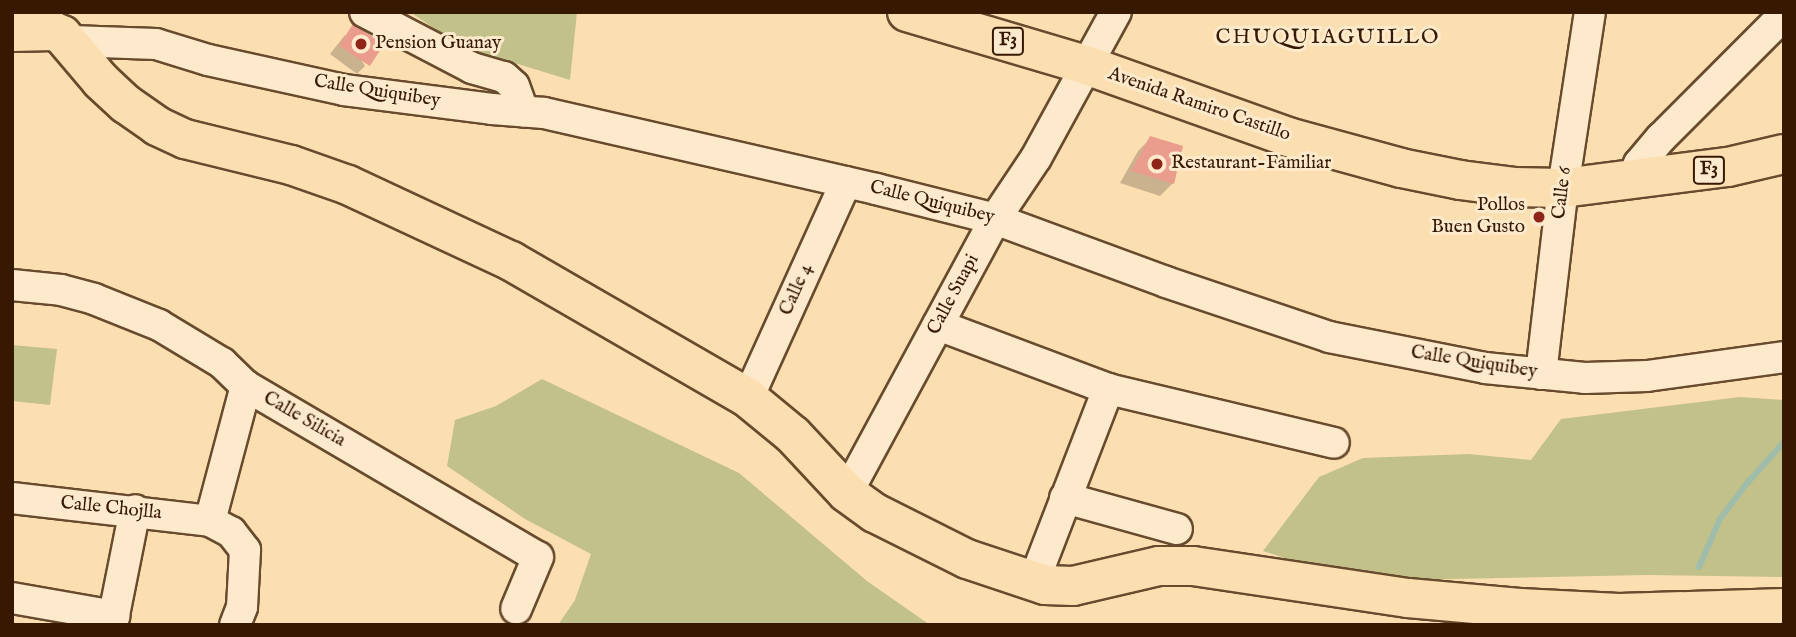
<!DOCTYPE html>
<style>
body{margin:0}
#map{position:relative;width:1796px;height:637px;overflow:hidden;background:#fcdfb1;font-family:"IM FELL English",serif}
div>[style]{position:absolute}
.green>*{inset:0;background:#c2c189}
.shadow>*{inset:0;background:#0003}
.stream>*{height:6px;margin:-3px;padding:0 3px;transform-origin:3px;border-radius:3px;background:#9fbdaa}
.building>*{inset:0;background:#ea9c8d;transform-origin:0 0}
.roads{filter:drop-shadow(2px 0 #684a2d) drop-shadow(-2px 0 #684a2d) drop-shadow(0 2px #684a2d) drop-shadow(0 -2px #684a2d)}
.minor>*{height:30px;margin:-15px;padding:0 15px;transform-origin:15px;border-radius:15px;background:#fdeacc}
.major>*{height:38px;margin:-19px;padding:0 19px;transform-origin:19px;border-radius:19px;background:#fcdfb1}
.dots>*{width:19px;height:19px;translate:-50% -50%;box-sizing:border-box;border:4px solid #fdeacc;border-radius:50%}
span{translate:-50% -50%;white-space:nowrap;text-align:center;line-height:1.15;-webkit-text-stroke:6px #fdeacc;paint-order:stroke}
.shield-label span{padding:2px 5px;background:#fdeacc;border:2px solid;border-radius:5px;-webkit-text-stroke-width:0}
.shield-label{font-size:18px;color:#371901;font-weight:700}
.poi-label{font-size:19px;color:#371901}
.left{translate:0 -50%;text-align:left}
.right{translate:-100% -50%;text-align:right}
.street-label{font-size:19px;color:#371901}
.neighbourhood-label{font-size:21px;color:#371901;letter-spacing:2px}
.frame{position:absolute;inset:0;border:14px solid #371901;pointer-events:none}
</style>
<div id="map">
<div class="green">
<div style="clip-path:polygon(410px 12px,577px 12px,570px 80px,462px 47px)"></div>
<div style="clip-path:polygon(12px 345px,57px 349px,50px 405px,12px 401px)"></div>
<div style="clip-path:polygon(542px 379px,739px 473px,867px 581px,930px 625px,558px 625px,575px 600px,591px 554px,525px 519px,447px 466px,455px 420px,496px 406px)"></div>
<div style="clip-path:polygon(1740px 397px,1784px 400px,1784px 577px,1648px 575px,1355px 581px,1263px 551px,1319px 477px,1363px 458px,1468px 454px,1531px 460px,1561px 419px)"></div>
</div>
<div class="shadow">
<div style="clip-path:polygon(345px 35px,365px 66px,357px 74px,330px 54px)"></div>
<div style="clip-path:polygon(1151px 138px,1173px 183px,1160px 196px,1120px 183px,1138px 151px)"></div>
</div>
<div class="stream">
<div style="left:1699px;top:567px;width:52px;rotate:-66.4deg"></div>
<div style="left:1720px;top:519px;width:46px;rotate:-52.9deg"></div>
<div style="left:1748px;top:482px;width:54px;rotate:-48deg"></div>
</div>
<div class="building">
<div style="left:353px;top:24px;width:37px;height:26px;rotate:33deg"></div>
<div style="clip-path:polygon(1150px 136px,1183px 146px,1174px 184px,1131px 171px)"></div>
</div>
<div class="roads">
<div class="minor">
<div style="left:365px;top:12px;width:121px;rotate:27.6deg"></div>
<div style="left:472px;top:68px;width:33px;rotate:16deg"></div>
<div style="left:504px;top:77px;width:13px;rotate:42deg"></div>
<div style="left:514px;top:86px;width:27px;rotate:70deg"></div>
<div style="left:71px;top:41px;width:85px;rotate:2deg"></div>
<div style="left:156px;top:44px;width:54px;rotate:17.1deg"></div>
<div style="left:208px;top:60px;width:139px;rotate:12.4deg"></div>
<div style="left:344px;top:90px;width:149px;rotate:7.3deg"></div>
<div style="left:492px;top:109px;width:52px;rotate:4.4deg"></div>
<div style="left:544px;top:113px;width:341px;rotate:12.9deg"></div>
<div style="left:876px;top:189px;width:123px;rotate:14.1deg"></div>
<div style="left:995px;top:219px;width:182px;rotate:20.2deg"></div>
<div style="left:1166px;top:282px;width:172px;rotate:18.6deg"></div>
<div style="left:1329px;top:337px;width:159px;rotate:11.2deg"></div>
<div style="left:1485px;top:368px;width:100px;rotate:5.7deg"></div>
<div style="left:1585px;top:378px;width:62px;rotate:-1.8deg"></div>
<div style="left:1647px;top:376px;width:138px;rotate:-7.9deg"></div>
<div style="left:1633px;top:181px;width:18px;rotate:-71deg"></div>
<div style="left:1639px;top:164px;width:34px;rotate:-50deg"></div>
<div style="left:1661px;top:138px;width:174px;rotate:-45deg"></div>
<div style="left:12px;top:285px;width:49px;rotate:5.8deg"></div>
<div style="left:61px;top:290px;width:34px;rotate:15deg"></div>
<div style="left:94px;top:299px;width:70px;rotate:21.8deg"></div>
<div style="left:159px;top:325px;width:74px;rotate:31.1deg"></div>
<div style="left:222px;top:363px;width:33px;rotate:44deg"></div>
<div style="left:246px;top:386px;width:338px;rotate:30.4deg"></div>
<div style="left:538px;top:557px;width:56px;rotate:112.9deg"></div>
<div style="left:938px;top:325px;width:182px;rotate:20.6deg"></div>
<div style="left:1108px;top:389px;width:232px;rotate:13.4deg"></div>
<div style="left:1541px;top:374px;width:187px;rotate:-83.3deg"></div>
<div style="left:1563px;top:188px;width:178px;rotate:-81.3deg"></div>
<div style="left:748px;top:398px;width:237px;rotate:-65.6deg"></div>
<div style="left:847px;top:493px;width:311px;rotate:-61.6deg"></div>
<div style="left:995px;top:219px;width:73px;rotate:-56.1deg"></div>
<div style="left:1036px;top:158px;width:166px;rotate:-61.3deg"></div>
<div style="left:12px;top:498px;width:199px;rotate:6.6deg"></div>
<div style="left:210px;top:521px;width:24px;rotate:28deg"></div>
<div style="left:231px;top:532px;width:23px;rotate:52deg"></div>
<div style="left:245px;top:550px;width:57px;rotate:93deg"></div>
<div style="left:242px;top:607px;width:19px;rotate:111deg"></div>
<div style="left:1065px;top:498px;width:116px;rotate:15.5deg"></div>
<div style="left:210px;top:521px;width:140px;rotate:-75.1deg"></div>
<div style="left:1034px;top:581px;width:206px;rotate:-68.9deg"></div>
<div style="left:12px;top:598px;width:104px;rotate:10deg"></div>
<div style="left:112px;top:625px;width:117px;rotate:-78.7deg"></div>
</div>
<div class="major">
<div style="left:907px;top:12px;width:187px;rotate:16.5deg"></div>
<div style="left:1086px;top:65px;width:214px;rotate:19.6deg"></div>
<div style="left:1288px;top:137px;width:117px;rotate:15.3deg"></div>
<div style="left:1401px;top:168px;width:60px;rotate:11.5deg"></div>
<div style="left:1460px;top:180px;width:54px;rotate:7.4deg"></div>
<div style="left:1514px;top:187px;width:49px;rotate:1.2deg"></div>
<div style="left:1563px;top:188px;width:166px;rotate:-7.3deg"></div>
<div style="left:1728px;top:167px;width:57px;rotate:-13.1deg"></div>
<div style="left:12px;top:32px;width:41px;rotate:-1.4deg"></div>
<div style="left:53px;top:31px;width:10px;rotate:24deg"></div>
<div style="left:62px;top:35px;width:60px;rotate:49.7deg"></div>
<div style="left:101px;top:81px;width:34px;rotate:43deg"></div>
<div style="left:126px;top:104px;width:38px;rotate:35deg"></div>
<div style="left:157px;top:126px;width:31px;rotate:25deg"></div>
<div style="left:185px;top:139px;width:109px;rotate:13.8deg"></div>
<div style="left:291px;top:165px;width:60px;rotate:19.3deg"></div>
<div style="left:348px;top:185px;width:180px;rotate:25deg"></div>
<div style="left:511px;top:261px;width:274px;rotate:30deg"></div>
<div style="left:748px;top:398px;width:58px;rotate:39.4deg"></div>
<div style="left:793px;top:435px;width:79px;rotate:47deg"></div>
<div style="left:847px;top:493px;width:34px;rotate:36deg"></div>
<div style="left:875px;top:513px;width:103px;rotate:26.6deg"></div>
<div style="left:967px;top:559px;width:82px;rotate:18.4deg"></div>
<div style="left:1045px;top:585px;width:28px;rotate:2deg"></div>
<div style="left:1073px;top:586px;width:88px;rotate:-13.1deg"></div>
<div style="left:1159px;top:566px;width:34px"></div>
<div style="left:1193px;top:566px;width:217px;rotate:8.5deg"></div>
<div style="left:1408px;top:598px;width:112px;rotate:5.1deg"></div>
<div style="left:1520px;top:608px;width:99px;rotate:2.9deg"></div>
<div style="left:1619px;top:613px;width:165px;rotate:-1.7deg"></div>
</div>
</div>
<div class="dots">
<div style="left:361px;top:44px;background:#8f2418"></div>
<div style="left:1157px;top:164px;background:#8f2418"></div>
<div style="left:1539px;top:217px;background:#8f2418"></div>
</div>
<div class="shield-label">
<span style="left:1008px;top:41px">F3</span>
<span style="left:1709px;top:170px">F3</span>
</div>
<div class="poi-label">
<span class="left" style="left:375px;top:44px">Pension Guanay</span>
<span class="left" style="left:1171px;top:164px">Restaurant-Familiar</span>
<span class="right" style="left:1525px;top:217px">Pollos<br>Buen Gusto</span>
</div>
<div class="street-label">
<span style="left:377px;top:92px;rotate:9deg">Calle Quiquibey</span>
<span style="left:1199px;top:105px;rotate:19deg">Avenida Ramiro Castillo</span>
<span style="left:1563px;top:193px;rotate:-83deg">Calle 6</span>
<span style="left:932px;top:203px;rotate:14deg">Calle Quiquibey</span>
<span style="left:797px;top:290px;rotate:-66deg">Calle 4</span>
<span style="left:954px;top:295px;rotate:-62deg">Calle Suapi</span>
<span style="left:1474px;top:363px;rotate:9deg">Calle Quiquibey</span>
<span style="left:304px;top:420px;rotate:30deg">Calle Silicia</span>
<span style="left:111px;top:509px;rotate:6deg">Calle Chojlla</span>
</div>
<div class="neighbourhood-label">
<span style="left:1328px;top:38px">CHUQUIAGUILLO</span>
</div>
<div class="frame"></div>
</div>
